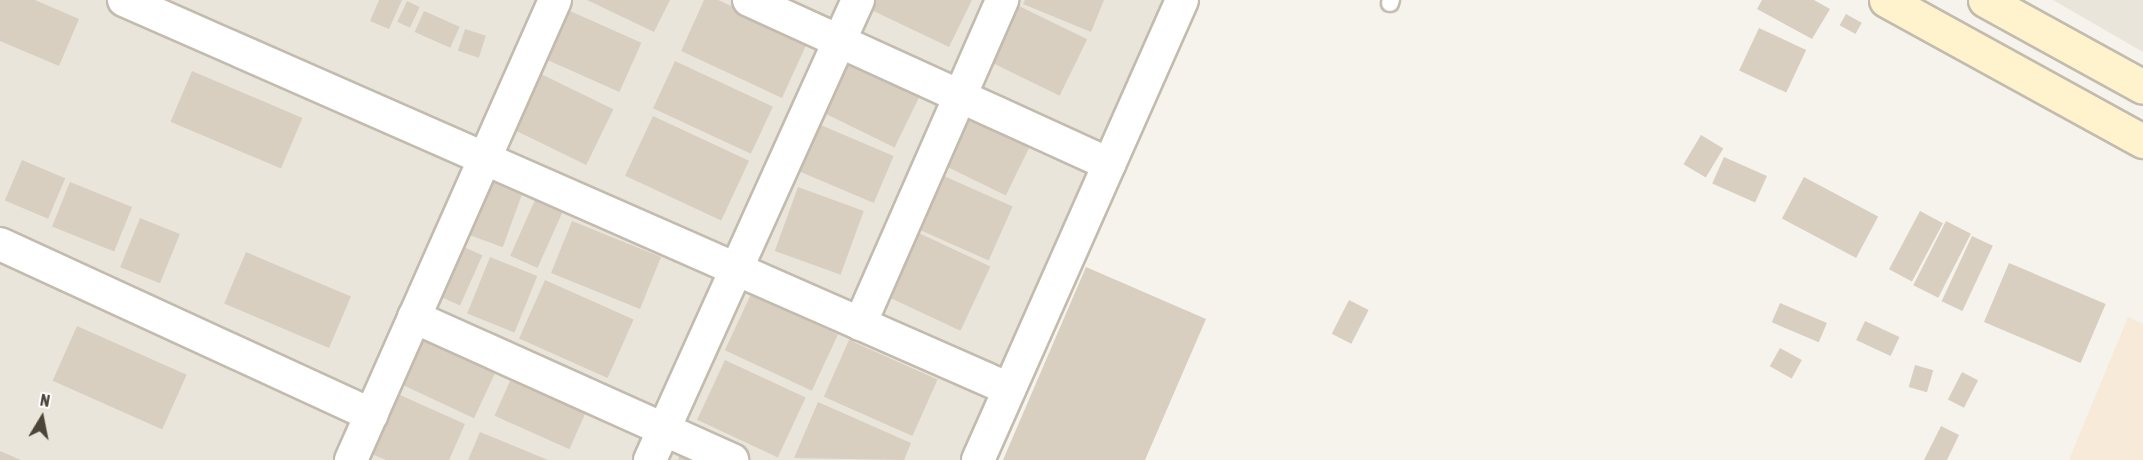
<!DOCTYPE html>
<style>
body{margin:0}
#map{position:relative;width:2143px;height:460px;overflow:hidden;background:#f6f3ec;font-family:"Asap Condensed",sans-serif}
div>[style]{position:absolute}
.residential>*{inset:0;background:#eae5da}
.commercial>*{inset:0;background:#f7ead8}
.building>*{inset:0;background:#d8cfc1;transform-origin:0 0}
.roads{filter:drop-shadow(2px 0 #c2bbae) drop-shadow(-2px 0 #c2bbae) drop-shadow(0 2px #c2bbae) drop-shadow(0 -2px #c2bbae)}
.lane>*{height:16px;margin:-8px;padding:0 8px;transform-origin:8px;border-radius:8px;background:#fff}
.street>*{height:32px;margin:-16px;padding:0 16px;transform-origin:16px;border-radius:16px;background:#fff}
.secondary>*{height:33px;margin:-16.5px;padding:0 16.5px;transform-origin:16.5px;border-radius:16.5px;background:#fff3cd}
span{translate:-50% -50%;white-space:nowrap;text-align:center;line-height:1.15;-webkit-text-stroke:5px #fff;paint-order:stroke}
.north{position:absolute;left:12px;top:388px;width:60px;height:60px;-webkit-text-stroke:4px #fff;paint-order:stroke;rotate:10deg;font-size:16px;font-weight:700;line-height:24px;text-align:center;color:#4b4439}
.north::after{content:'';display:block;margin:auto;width:21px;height:27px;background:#4b4439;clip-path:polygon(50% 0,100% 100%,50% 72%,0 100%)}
</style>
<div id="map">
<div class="residential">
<div style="clip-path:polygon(0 0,1176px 0,973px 460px,0 460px)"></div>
<div style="clip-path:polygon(2053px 0,2143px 0,2143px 52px)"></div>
</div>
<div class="commercial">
<div style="clip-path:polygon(2128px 317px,2143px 324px,2143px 460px,2069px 460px)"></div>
</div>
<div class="building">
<div style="clip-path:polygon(0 0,35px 0,79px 19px,59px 66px,0 41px)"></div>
<div style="clip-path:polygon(379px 0,402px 0,389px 29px,370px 21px)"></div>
<div style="clip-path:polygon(587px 0,670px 0,654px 32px)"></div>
<div style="clip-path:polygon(704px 0,718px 0,808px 41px,782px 98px,681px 51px)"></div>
<div style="clip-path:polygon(868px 0,972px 0,949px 47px,865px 7px)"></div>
<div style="clip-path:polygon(1025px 0,1104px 0,1091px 32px,1023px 4px)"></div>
<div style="clip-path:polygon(1762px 0,1814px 0,1830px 9px,1812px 39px,1757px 9px)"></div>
<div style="left:407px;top:1px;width:14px;height:23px;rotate:25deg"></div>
<div style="left:1009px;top:1px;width:87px;height:63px;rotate:26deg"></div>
<div style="left:561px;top:7px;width:88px;height:54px;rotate:24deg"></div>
<div style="left:424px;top:11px;width:39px;height:23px;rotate:24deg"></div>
<div style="left:1846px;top:14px;width:18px;height:13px;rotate:29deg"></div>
<div style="left:1759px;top:28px;width:52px;height:47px;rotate:25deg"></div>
<div style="left:465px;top:29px;width:22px;height:23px;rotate:18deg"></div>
<div style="left:840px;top:54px;width:90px;height:60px;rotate:26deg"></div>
<div style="left:675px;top:61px;width:108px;height:52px;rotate:25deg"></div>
<div style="left:192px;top:71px;width:120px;height:55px;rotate:23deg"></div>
<div style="left:537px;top:72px;width:85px;height:62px;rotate:26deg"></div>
<div style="left:966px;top:106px;width:75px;height:63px;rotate:26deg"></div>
<div style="left:653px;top:116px;width:106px;height:66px;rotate:25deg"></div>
<div style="left:809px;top:120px;width:92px;height:51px;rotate:23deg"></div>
<div style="left:1701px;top:135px;width:26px;height:34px;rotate:31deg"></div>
<div style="left:1724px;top:157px;width:47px;height:29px;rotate:24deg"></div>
<div style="left:22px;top:160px;width:47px;height:44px;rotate:23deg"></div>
<div style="left:935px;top:172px;width:85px;height:59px;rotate:24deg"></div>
<div style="left:1804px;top:177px;width:84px;height:47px;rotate:28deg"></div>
<div style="left:485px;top:179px;width:40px;height:58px;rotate:20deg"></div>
<div style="left:70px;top:182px;width:67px;height:48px;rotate:22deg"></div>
<div style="left:798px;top:187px;width:70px;height:68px;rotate:20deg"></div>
<div style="left:535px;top:200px;width:30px;height:61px;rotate:24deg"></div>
<div style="left:1920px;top:211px;width:26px;height:66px;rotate:28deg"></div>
<div style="left:140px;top:218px;width:43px;height:53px;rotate:22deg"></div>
<div style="left:572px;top:221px;width:96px;height:56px;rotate:22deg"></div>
<div style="left:1946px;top:221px;width:28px;height:72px;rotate:27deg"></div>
<div style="left:908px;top:228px;width:91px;height:71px;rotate:25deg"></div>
<div style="left:1972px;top:236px;width:23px;height:72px;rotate:25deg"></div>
<div style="left:455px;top:243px;width:30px;height:55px;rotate:24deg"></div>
<div style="left:246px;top:252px;width:114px;height:56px;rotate:23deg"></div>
<div style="left:490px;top:257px;width:51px;height:61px;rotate:22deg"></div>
<div style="left:2009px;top:263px;width:105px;height:64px;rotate:23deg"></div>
<div style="clip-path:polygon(1086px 267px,1206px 319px,1145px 460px,1003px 460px)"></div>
<div style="left:545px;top:280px;width:97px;height:64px;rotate:24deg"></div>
<div style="left:751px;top:294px;width:96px;height:62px;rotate:25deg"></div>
<div style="left:1349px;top:300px;width:22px;height:38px;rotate:27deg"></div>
<div style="left:1780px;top:303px;width:51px;height:21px;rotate:23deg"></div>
<div style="left:1865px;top:321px;width:38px;height:21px;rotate:25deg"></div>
<div style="left:77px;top:326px;width:120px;height:60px;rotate:24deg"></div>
<div style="left:422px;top:331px;width:84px;height:57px;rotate:25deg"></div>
<div style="left:849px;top:340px;width:97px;height:62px;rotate:24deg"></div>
<div style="left:1780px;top:348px;width:25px;height:21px;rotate:29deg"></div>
<div style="left:725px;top:360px;width:89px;height:66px;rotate:25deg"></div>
<div style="left:1915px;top:365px;width:19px;height:23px;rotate:16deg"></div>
<div style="left:514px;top:372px;width:82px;height:48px;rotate:24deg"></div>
<div style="left:1962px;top:372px;width:18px;height:31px;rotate:27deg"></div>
<div style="clip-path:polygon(391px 391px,465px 424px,449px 460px,386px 460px,364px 451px)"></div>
<div style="clip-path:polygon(818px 402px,911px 443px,904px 460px,794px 458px)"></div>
<div style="clip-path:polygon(1941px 426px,1959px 435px,1947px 460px,1924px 460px)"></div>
<div style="clip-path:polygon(480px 432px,548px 460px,468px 460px)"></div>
<div style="clip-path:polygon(682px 450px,706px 460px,678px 460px)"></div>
<div style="clip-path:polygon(0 451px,21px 460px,0 460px)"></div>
</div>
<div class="roads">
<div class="lane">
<div style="left:1390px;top:3px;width:3px;rotate:-72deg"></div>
</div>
<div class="street">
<div style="left:124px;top:0;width:967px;rotate:23.73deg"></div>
<div style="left:749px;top:0;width:396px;rotate:24.5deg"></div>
<div style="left:0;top:244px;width:409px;rotate:24.7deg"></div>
<div style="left:414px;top:317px;width:349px;rotate:24.2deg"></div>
<div style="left:860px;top:324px;width:354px;rotate:-66.3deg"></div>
<div style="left:351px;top:460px;width:503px;rotate:-66.08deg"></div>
<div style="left:650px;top:460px;width:505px;rotate:-65.67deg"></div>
<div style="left:978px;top:460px;width:503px;rotate:-66.08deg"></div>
</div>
<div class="secondary">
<div style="left:1886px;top:0;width:293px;rotate:28.8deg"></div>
<div style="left:1985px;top:0;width:180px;rotate:28.8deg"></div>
</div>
</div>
<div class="north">N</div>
</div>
